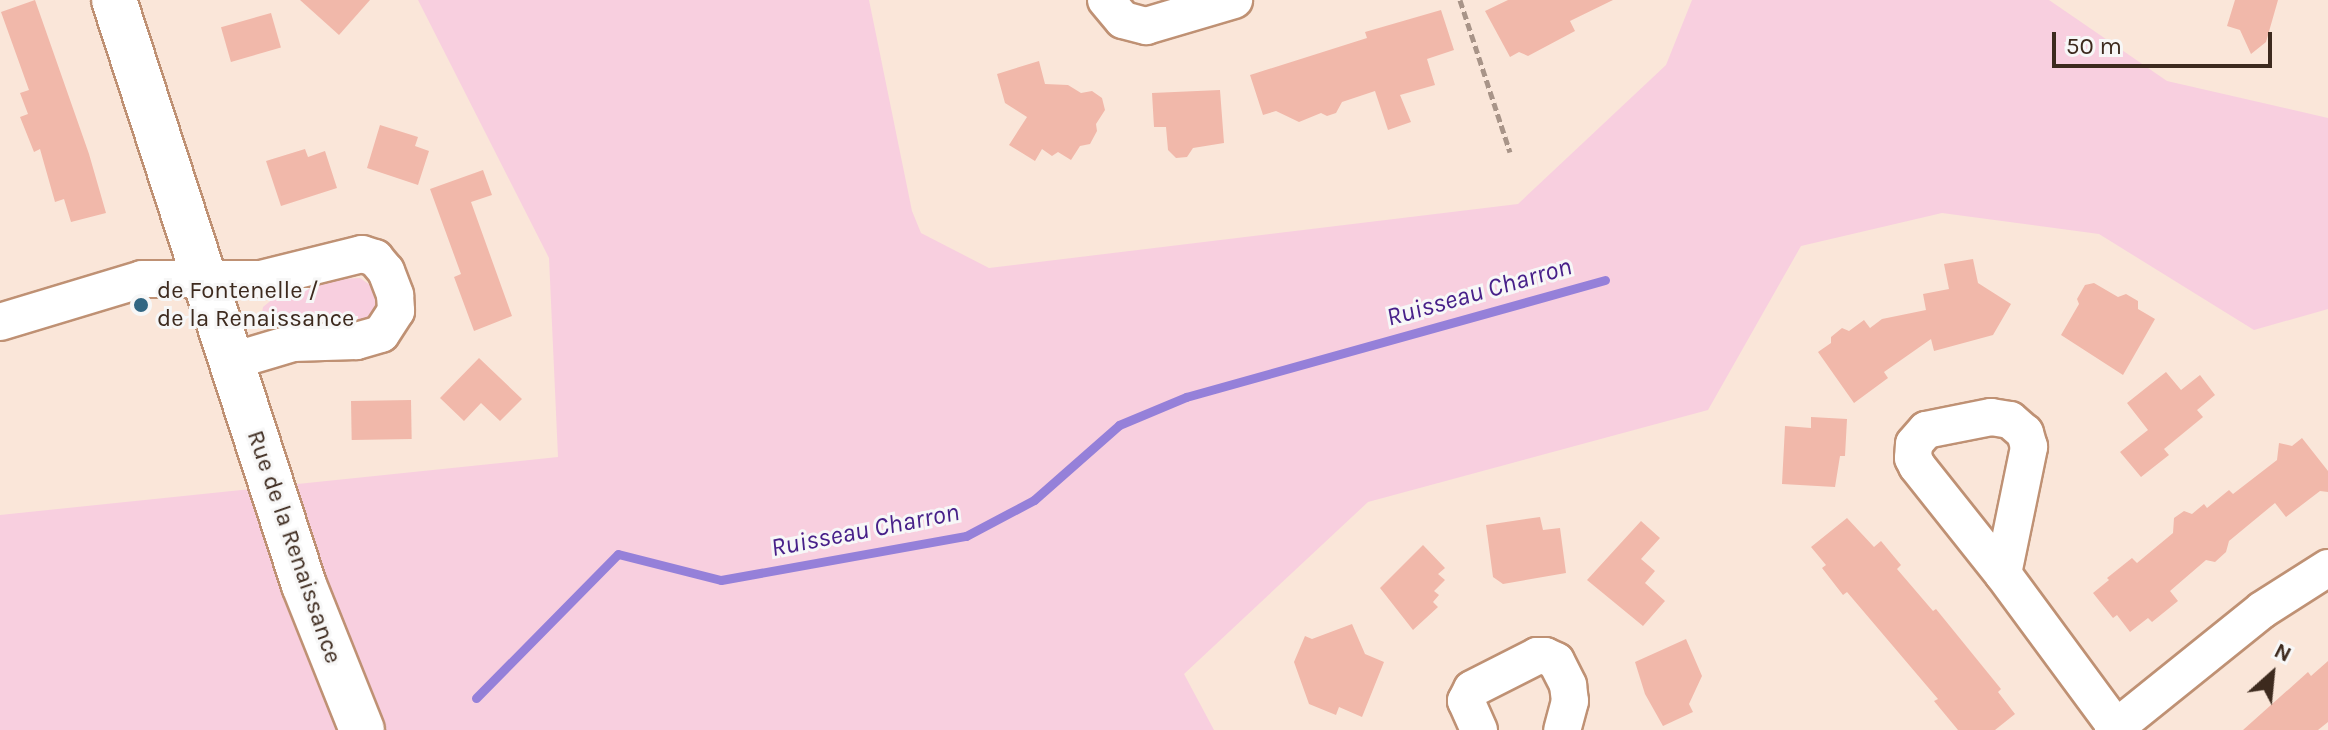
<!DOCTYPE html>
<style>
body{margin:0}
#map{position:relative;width:2328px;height:730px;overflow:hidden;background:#fae6d9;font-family:Karla,sans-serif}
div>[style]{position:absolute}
.green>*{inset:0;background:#f8cfdf}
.stream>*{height:9px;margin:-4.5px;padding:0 4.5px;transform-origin:4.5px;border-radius:4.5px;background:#9580d9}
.building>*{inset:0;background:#f1b8aa;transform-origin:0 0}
.path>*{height:5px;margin-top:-2.5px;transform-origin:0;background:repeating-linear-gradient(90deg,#a89488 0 8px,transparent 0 12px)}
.roads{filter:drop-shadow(2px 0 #bf9174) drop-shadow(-2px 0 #bf9174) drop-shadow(0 2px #bf9174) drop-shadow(0 -2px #bf9174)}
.street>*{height:36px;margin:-18px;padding:0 18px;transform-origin:18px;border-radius:18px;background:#fff}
.secondary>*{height:44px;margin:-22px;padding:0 22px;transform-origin:22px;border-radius:22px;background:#fff}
.dots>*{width:22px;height:22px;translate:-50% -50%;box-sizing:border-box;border:4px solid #f7f7f7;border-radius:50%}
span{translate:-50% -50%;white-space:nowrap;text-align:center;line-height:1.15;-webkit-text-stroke:6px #f7f7f7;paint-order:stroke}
.poi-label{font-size:24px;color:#3d2a1e}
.left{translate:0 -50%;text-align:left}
.street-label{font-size:24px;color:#3d2a1e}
.water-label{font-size:26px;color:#472089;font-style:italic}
.north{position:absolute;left:2232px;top:634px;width:80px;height:80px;-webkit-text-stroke:6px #f7f7f7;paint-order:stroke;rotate:27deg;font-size:22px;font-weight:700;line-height:32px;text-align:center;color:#3d2a1e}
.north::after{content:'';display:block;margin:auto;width:28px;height:36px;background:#3d2a1e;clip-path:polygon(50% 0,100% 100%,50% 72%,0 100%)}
.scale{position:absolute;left:2052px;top:32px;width:220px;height:36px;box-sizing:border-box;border:4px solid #3d2a1e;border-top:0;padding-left:10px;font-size:24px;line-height:28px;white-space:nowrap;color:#3d2a1e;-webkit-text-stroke:6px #f7f7f7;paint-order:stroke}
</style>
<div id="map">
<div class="green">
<div style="clip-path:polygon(418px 0,869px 0,912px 211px,921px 233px,989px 268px,1518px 204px,1666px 65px,1692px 0,2049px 0,2167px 81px,2328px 118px,2328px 309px,2254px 330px,2099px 234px,1942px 213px,1801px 246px,1708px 410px,1368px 502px,1184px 674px,1214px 730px,0 730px,0 515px,558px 457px,549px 258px)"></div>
<div style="clip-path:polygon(360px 278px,373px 287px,376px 297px,376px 306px,369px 319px,314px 321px,275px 328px,265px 321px,272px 319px,270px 311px,262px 313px,263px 307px,274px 298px,338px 279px)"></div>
</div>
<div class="stream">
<div style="left:476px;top:698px;width:202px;rotate:-45.4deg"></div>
<div style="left:618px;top:554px;width:106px;rotate:14.2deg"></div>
<div style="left:721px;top:580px;width:249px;rotate:-10.2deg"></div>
<div style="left:966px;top:536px;width:77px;rotate:-27.9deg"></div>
<div style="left:1034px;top:500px;width:113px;rotate:-41.4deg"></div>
<div style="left:1119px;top:425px;width:73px;rotate:-22.7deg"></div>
<div style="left:1186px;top:397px;width:435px;rotate:-15.6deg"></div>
</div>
<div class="building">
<div style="clip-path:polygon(35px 0,89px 154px,106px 213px,71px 222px,64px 199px,55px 202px,40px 149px,34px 152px,20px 117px,28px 114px,20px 93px,29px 90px,1px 12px)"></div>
<div style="clip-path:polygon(300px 0,370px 0,339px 35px)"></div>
<div style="clip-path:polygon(1508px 0,1613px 0,1570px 21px,1575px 31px,1528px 56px,1519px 52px,1510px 57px,1485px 11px)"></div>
<div style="clip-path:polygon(2235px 0,2278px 0,2266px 42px,2251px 54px,2240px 30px,2227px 26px)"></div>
<div style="clip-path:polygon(1441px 10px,1454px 50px,1427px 59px,1435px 85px,1400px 95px,1411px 122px,1388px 130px,1375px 91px,1342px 102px,1336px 113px,1327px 116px,1321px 113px,1299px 122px,1276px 111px,1263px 115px,1250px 75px,1367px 38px,1365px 32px)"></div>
<div style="left:271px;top:13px;width:36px;height:52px;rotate:74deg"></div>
<div style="clip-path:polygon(1039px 61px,1045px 84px,1068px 85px,1081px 93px,1092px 91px,1102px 98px,1105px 110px,1096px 124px,1097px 131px,1090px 144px,1080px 146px,1071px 160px,1058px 152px,1052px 156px,1042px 149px,1035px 161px,1009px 145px,1027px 117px,1005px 103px,997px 74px)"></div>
<div style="clip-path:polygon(1220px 90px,1224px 143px,1193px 148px,1187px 157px,1176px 158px,1168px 150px,1166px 127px,1154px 127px,1152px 93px)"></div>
<div style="clip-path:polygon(380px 125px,418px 137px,415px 146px,429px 151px,418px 185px,367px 168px)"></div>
<div style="clip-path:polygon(305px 149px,308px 157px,325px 151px,337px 188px,281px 206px,266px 161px)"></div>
<div style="clip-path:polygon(483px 170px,492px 195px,471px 202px,512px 316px,474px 331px,454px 277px,461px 274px,430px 189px)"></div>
<div style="clip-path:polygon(1973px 259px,1978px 283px,2011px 304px,1993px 335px,1934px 351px,1931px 339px,1884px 372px,1888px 378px,1854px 403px,1818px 352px,1831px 343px,1831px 337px,1842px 328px,1849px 331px,1864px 320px,1870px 328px,1882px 319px,1926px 310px,1923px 294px,1949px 289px,1944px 264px)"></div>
<div style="clip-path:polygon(2094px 283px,2118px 297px,2126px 294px,2138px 301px,2138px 309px,2155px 319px,2123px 375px,2061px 335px,2079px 304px,2077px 299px,2085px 285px)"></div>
<div style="clip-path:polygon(479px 358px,522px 399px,500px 421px,481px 403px,464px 421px,440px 398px)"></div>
<div style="clip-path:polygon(2166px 372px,2181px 390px,2200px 375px,2215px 395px,2197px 410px,2203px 417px,2164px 449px,2169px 455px,2141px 477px,2120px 452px,2148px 430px,2127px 403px)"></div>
<div style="left:411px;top:400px;width:39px;height:60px;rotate:89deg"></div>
<div style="clip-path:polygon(1811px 417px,1847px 419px,1845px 456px,1840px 456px,1835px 487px,1782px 484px,1785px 426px,1811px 428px)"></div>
<div style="clip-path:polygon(2302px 438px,2328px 471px,2328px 492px,2320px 491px,2286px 517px,2275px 503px,2229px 541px,2226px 552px,2215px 562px,2206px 560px,2170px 591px,2178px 601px,2152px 622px,2148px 618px,2130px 632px,2117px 615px,2113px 618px,2093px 593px,2109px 580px,2107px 578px,2132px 558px,2137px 563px,2173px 533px,2174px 518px,2184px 511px,2192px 514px,2204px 504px,2207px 508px,2229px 490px,2233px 494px,2277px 460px,2279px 443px,2292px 446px)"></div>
<div style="clip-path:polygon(1540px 517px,1543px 530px,1560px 528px,1566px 573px,1503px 584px,1493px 577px,1486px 525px)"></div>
<div style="clip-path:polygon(1847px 518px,1874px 547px,1881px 541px,1901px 565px,1897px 569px,1933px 611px,1936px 609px,2001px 689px,1998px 692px,2015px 714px,1995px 730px,1958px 730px,1934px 701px,1938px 699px,1847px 592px,1843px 595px,1822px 568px,1826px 565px,1811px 547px)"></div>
<div style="clip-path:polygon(1641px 521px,1660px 538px,1641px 559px,1655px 571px,1645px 583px,1665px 601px,1643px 626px,1587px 580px)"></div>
<div style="clip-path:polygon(1423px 545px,1445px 568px,1438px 574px,1445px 580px,1434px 591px,1439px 595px,1433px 602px,1438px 607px,1413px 630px,1380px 588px)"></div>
<div style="clip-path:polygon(1352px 624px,1365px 654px,1384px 662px,1362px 717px,1339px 707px,1336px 715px,1309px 704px,1294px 662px,1305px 636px,1312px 639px)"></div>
<div style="clip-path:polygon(1686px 639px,1702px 676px,1689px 704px,1693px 712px,1663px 726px,1645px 694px,1635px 662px)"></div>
<div style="clip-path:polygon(2328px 661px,2328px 722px,2318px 730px,2243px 730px,2308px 672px,2311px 676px)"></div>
</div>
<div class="path">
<div style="left:1460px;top:0;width:160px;rotate:71.8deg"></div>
</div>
<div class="roads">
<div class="street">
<div style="left:1106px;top:0;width:26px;rotate:50deg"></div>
<div style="left:1123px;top:20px;width:24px;rotate:15deg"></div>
<div style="left:1146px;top:26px;width:92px;rotate:-16.5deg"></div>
<div style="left:0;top:322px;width:148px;rotate:-16.8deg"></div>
<div style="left:142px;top:279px;width:119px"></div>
<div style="left:261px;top:279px;width:104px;rotate:-13.9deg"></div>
<div style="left:362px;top:254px;width:14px;rotate:17deg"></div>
<div style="left:375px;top:258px;width:17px;rotate:50deg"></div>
<div style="left:386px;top:271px;width:26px;rotate:69deg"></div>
<div style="left:395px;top:295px;width:16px;rotate:86deg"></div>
<div style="left:396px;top:311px;width:27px;rotate:123deg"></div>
<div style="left:381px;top:334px;width:26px;rotate:164deg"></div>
<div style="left:356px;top:341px;width:63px;rotate:178.2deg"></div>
<div style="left:293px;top:343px;width:63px;rotate:163.3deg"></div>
<div style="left:2003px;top:574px;width:130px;rotate:-78.4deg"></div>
<div style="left:2029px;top:447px;width:15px;rotate:-106deg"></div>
<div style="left:2025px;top:433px;width:20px;rotate:-139deg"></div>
<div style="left:2010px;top:420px;width:19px;rotate:-171deg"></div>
<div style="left:1991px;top:417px;width:66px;rotate:168.7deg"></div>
<div style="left:1926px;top:430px;width:18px;rotate:131deg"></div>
<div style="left:1914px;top:444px;width:14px;rotate:94deg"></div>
<div style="left:1913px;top:458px;width:9px;rotate:63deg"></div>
<div style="left:1917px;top:466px;width:138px;rotate:51.5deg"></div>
<div style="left:2003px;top:574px;width:190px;rotate:53.6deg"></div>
<div style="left:1479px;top:730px;width:32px;rotate:-114deg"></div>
<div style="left:1466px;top:701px;width:13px;rotate:-63deg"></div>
<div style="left:1472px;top:689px;width:73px;rotate:-26.9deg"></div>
<div style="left:1537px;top:656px;width:8px"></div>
<div style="left:1545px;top:656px;width:12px;rotate:24deg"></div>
<div style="left:1556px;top:661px;width:27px;rotate:63deg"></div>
<div style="left:1568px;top:685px;width:16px;rotate:83deg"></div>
<div style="left:1570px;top:701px;width:30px;rotate:105deg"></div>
<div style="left:2113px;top:730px;width:191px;rotate:-38.8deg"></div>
<div style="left:2262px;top:610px;width:78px;rotate:-32.5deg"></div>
</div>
<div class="secondary">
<div style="left:114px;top:0;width:615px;rotate:72.01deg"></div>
<div style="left:304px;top:585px;width:156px;rotate:68.2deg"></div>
</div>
</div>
<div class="dots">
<div style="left:141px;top:305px;background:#326783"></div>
</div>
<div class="poi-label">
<span class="left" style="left:157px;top:305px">de Fontenelle /<br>de la Renaissance</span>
</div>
<div class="street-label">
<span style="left:294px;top:547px;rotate:71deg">Rue de la Renaissance</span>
</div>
<div class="water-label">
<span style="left:1479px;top:292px;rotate:-16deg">Ruisseau Charron</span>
<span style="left:865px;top:530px;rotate:-11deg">Ruisseau Charron</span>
</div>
<div class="north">N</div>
<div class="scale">50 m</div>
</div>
